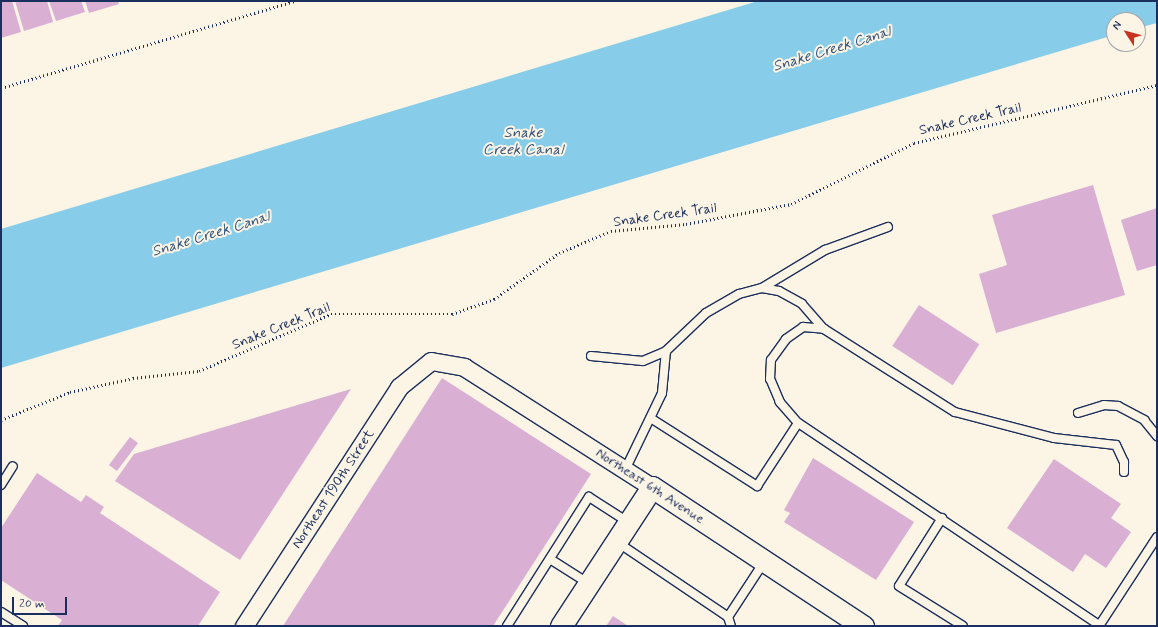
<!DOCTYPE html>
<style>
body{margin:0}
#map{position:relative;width:1158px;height:627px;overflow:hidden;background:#fcf5e5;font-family:Mynerve,sans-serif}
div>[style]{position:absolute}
.water>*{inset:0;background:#87cce8}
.building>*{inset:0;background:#d9afd4;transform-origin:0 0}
.path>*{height:2.5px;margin-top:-1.25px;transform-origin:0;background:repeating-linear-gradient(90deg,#1b2f5e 0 1px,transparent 0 4px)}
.roads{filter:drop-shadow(1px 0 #1b2f5e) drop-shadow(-1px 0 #1b2f5e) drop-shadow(0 1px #1b2f5e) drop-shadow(0 -1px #1b2f5e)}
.service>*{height:8px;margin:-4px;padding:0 4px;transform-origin:4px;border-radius:4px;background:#fcf5e5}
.minor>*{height:17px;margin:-8.5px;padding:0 8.5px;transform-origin:8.5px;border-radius:8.5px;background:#fcf5e5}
.tertiary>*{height:21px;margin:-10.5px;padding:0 10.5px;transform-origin:10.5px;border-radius:10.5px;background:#fcf5e5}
span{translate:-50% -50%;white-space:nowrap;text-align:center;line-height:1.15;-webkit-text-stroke:4px #fcf5e5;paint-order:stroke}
.street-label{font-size:14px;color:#1b2f5e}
.water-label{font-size:15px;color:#365680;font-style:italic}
.frame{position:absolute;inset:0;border:2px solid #1b2f5e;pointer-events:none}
.north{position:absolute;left:1106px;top:12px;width:40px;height:40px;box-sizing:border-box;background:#fcf5e5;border:1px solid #a2a6af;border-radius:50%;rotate:306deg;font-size:11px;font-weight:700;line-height:16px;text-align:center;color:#1b2f5e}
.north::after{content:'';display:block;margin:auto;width:14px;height:18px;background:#c8321e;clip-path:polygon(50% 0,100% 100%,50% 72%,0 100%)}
.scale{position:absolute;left:12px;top:597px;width:55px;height:18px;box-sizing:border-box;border:2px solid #1b2f5e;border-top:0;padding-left:5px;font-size:12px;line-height:14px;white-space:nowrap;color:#1b2f5e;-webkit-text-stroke:3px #fcf5e5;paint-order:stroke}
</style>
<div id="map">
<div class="water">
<div style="clip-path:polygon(758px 1px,1157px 1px,1157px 23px,1138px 28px,1138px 20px,1114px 20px,1114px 35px,1px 368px,1px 229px)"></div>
</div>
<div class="building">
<div style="clip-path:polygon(1px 1px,12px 1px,21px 32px,1px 38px)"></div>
<div style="clip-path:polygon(15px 1px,47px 1px,53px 22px,24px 31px)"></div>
<div style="clip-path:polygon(49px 1px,81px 1px,85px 12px,56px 21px)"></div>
<div style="clip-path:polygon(85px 1px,118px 1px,119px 4px,89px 13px)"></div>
<div style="clip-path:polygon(1093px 185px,1125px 295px,996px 333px,979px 274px,1007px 265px,992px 215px)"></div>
<div style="clip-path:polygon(1157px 208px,1157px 265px,1137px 271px,1121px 220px)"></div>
<div style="left:919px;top:305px;width:72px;height:49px;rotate:33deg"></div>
<div style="clip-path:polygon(442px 378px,591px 474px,493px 626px,283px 626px)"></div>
<div style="clip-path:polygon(351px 389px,240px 560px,115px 481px,134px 454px)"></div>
<div style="left:130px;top:437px;width:10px;height:35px;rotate:37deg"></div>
<div style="clip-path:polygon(813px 458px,914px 522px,876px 580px,784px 522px,790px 513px,784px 510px)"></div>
<div style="clip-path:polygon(1054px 459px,1121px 504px,1111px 518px,1131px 532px,1106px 568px,1085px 554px,1073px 572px,1007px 528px)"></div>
<div style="clip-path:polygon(37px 473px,81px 502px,86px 495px,104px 507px,100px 513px,220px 592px,198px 626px,58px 626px,62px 620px,1px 580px,1px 528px)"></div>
<div style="clip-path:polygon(613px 616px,628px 626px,606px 626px)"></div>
</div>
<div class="path">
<div style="left:1px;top:88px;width:307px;rotate:-16.5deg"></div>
<div style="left:1px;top:420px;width:74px;rotate:-22.1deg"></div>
<div style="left:70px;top:392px;width:65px;rotate:-12.5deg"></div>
<div style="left:133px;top:378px;width:66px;rotate:-6.1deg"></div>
<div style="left:199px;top:371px;width:144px;rotate:-23.4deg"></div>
<div style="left:331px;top:314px;width:121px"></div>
<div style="left:452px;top:314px;width:45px;rotate:-19.7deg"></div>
<div style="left:494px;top:299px;width:80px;rotate:-35.3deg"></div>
<div style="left:559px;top:253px;width:56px;rotate:-22.9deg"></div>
<div style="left:611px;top:231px;width:75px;rotate:-5.3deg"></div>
<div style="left:686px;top:224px;width:107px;rotate:-10.8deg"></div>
<div style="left:791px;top:204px;width:137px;rotate:-26.4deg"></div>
<div style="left:914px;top:143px;width:250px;rotate:-13.4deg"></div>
</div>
<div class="roads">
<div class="service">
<div style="left:762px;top:288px;width:74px;rotate:-31.1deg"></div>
<div style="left:825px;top:250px;width:67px;rotate:-20.1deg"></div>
<div style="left:591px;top:356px;width:52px;rotate:5.5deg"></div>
<div style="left:643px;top:361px;width:25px;rotate:-23deg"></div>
<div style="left:666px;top:351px;width:55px;rotate:-43.5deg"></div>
<div style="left:706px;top:313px;width:38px;rotate:-30deg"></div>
<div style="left:739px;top:294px;width:24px;rotate:-15deg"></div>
<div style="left:762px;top:288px;width:17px;rotate:10deg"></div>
<div style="left:779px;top:291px;width:26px;rotate:29deg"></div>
<div style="left:802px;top:304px;width:33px;rotate:49deg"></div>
<div style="left:1078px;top:413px;width:27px;rotate:-17deg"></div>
<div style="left:1104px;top:405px;width:14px;rotate:4deg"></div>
<div style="left:1118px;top:406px;width:30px;rotate:28deg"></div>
<div style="left:1144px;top:420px;width:21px;rotate:51deg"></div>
<div style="left:652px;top:419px;width:125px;rotate:32.5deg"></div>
<div style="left:757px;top:486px;width:75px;rotate:-56.9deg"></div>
<div style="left:625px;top:470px;width:85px;rotate:-64.3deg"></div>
<div style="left:662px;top:393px;width:42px;rotate:-84.6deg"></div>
<div style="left:1px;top:485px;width:22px;rotate:-58deg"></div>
<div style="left:942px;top:518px;width:80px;rotate:122.3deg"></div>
<div style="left:899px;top:586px;width:75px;rotate:32deg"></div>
<div style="left:617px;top:542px;width:134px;rotate:34deg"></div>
<div style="left:728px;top:617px;width:66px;rotate:-56.8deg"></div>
<div style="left:550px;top:559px;width:45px;rotate:32.3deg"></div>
<div style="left:1px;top:612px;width:26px;rotate:32deg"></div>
<div style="left:728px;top:617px;width:9px;rotate:72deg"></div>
<div style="left:1099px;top:625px;width:362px;rotate:-146.1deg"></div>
<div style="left:798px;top:423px;width:28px;rotate:-131deg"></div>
<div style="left:780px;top:402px;width:25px;rotate:-113deg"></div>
<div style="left:770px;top:379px;width:19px;rotate:-87deg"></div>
<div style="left:771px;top:360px;width:26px;rotate:-54deg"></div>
<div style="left:786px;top:339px;width:21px;rotate:-35deg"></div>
<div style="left:803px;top:327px;width:21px;rotate:5deg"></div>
<div style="left:824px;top:329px;width:155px;rotate:32.4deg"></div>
<div style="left:955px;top:412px;width:102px;rotate:14.7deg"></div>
<div style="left:1054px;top:438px;width:62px;rotate:6.4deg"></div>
<div style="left:1116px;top:445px;width:19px;rotate:65deg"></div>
<div style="left:1124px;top:462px;width:10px;rotate:90deg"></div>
<div style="left:507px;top:626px;width:153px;rotate:-57.6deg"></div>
<div style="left:589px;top:497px;width:46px;rotate:32.7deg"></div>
<div style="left:1099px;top:626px;width:106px;rotate:-56.9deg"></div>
</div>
<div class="minor">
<div style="left:244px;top:626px;width:285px;rotate:-57deg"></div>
<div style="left:399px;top:387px;width:41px;rotate:-39.1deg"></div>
<div style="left:431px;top:361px;width:34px;rotate:10deg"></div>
<div style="left:464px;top:367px;width:223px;rotate:32.6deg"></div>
</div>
<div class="tertiary">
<div style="left:561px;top:626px;width:166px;rotate:-56.8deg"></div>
<div style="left:652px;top:487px;width:253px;rotate:33.4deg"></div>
</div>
</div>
<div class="street-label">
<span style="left:970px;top:119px;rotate:-13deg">Snake Creek Trail</span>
<span style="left:665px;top:215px;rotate:-8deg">Snake Creek Trail</span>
<span style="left:281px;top:326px;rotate:-22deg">Snake Creek Trail</span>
<span style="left:650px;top:486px;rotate:33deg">Northeast 6th Avenue</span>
<span style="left:333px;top:489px;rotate:-57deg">Northeast 190th Street</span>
</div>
<div class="water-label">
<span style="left:832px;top:50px;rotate:-17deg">Snake Creek Canal</span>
<span style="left:523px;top:142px">Snake<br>Creek Canal</span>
<span style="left:211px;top:235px;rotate:-17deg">Snake Creek Canal</span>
</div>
<div class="frame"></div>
<div class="north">N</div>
<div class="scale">20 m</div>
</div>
